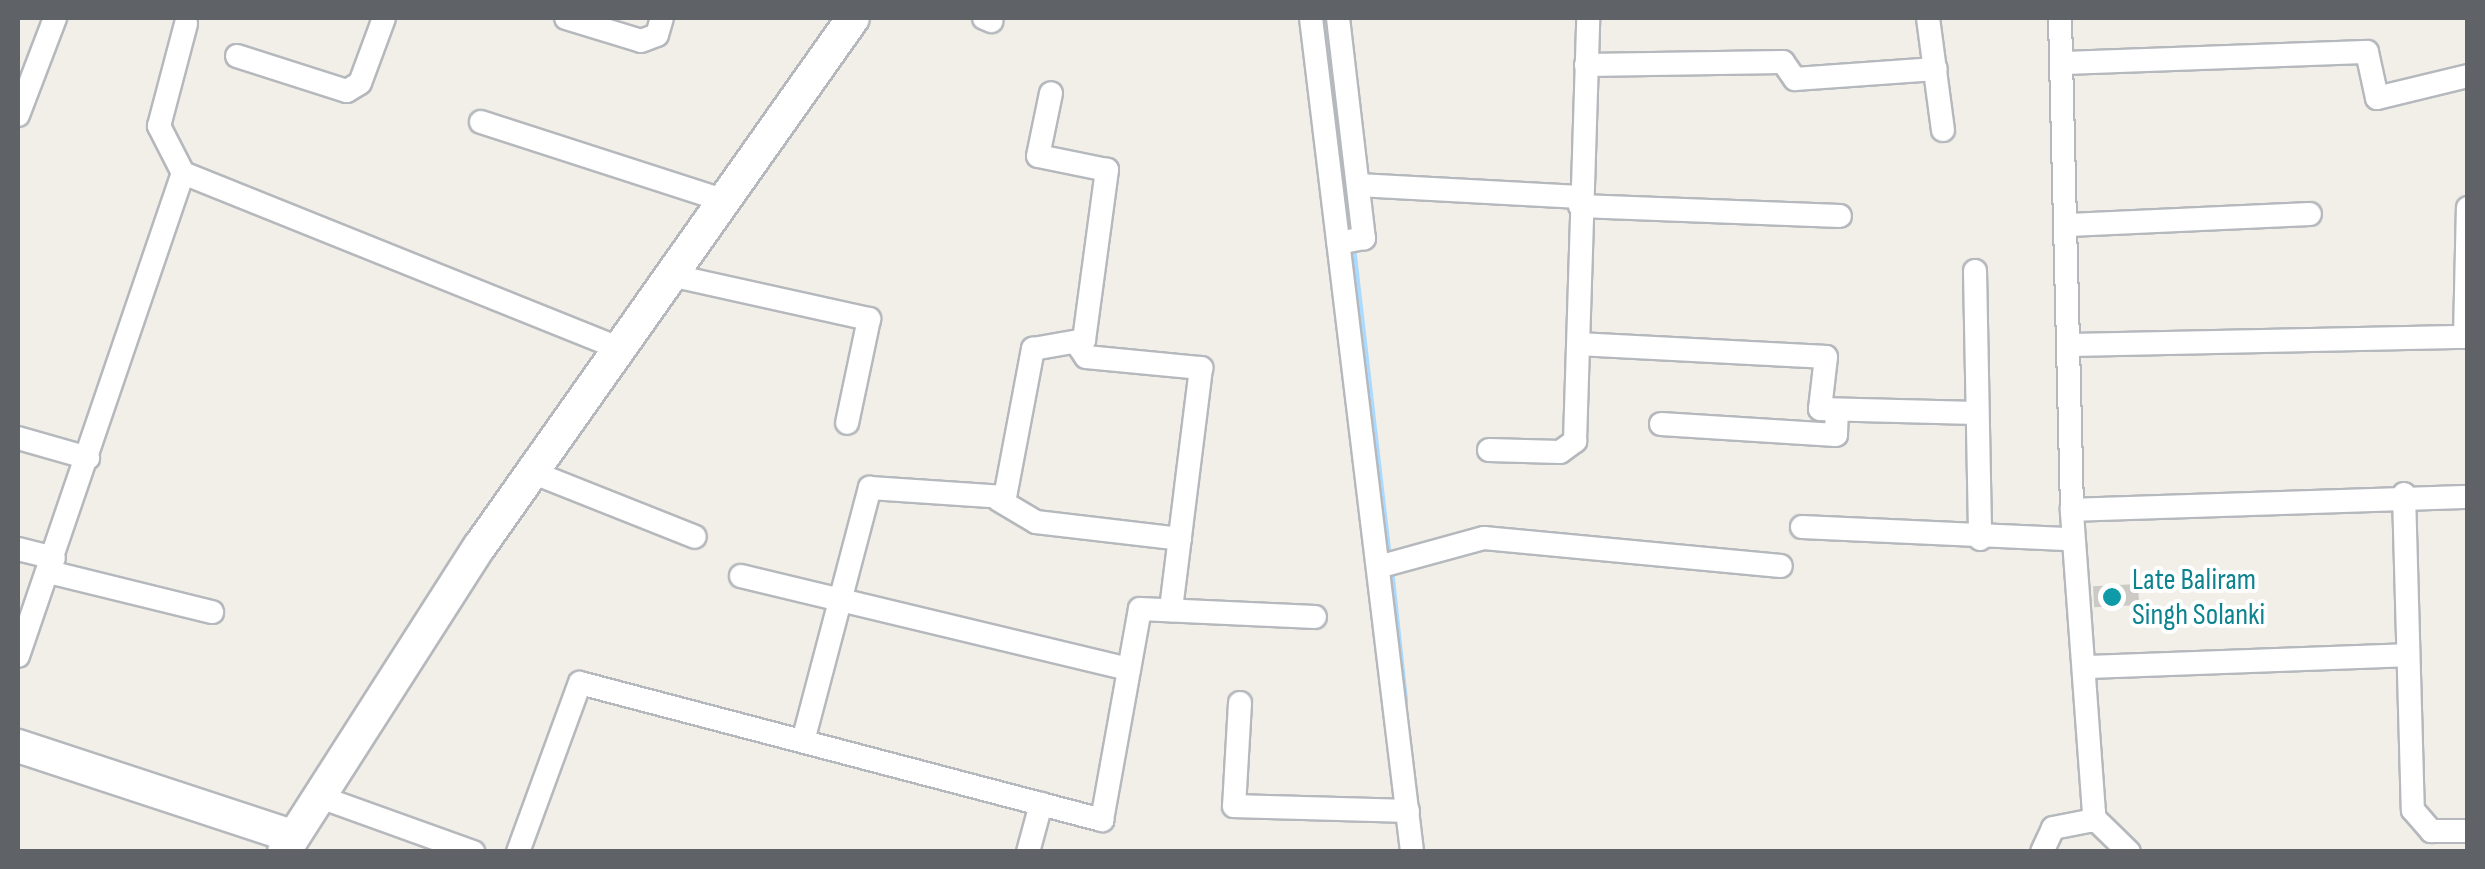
<!DOCTYPE html>
<style>
body{margin:0}
#map{position:relative;width:2485px;height:869px;overflow:hidden;background:#f1efe8;font-family:"Sofia Sans Condensed",sans-serif}
div>[style]{position:absolute}
.stream>*{height:6px;margin:-3px;padding:0 3px;transform-origin:3px;border-radius:3px;background:#aadaff}
.building>*{inset:0;background:#cccac5;transform-origin:0 0}
.roads{filter:drop-shadow(2px 0 #b5b8bc) drop-shadow(-2px 0 #b5b8bc) drop-shadow(0 2px #b5b8bc) drop-shadow(0 -2px #b5b8bc)}
.street>*{height:22px;margin:-11px;padding:0 11px;transform-origin:11px;border-radius:11px;background:#fff}
.secondary>*{height:32px;margin:-16px;padding:0 16px;transform-origin:16px;border-radius:16px;background:#fff}
.dots>*{width:28px;height:28px;translate:-50% -50%;box-sizing:border-box;border:5px solid #fff;border-radius:50%}
span{translate:-50% -50%;white-space:nowrap;text-align:center;line-height:1.15;-webkit-text-stroke:8px #fff;paint-order:stroke}
.culture-label{font-size:30px;color:#0d838f}
.left{translate:0 -50%;text-align:left}
.frame{position:absolute;inset:0;border:20px solid #5f6368;pointer-events:none}
</style>
<div id="map">
<div class="stream">
<div style="left:1326px;top:18px;width:218px;rotate:83.1deg"></div>
<div style="left:1353px;top:247px;width:312px;rotate:83.4deg"></div>
<div style="left:1391px;top:569px;width:133px;rotate:83.9deg"></div>
</div>
<div class="building">
<div style="left:2138px;top:584px;width:21px;height:45px;rotate:87deg"></div>
</div>
<div class="roads">
<div class="street">
<div style="left:566px;top:18px;width:78px;rotate:17deg"></div>
<div style="left:641px;top:41px;width:17px;rotate:-21deg"></div>
<div style="left:657px;top:35px;width:18px;rotate:-74deg"></div>
<div style="left:984px;top:18px;width:8px;rotate:23deg"></div>
<div style="left:1311px;top:18px;width:840px;rotate:83.09deg"></div>
<div style="left:1338px;top:18px;width:222px;rotate:83.3deg"></div>
<div style="left:1364px;top:238px;width:26px;rotate:169deg"></div>
<div style="left:1928px;top:18px;width:113px;rotate:82.4deg"></div>
<div style="left:2060px;top:18px;width:492px;rotate:88.6deg"></div>
<div style="left:2072px;top:510px;width:396px;rotate:-1.9deg"></div>
<div style="left:237px;top:56px;width:115px;rotate:17.7deg"></div>
<div style="left:347px;top:91px;width:15px;rotate:-32deg"></div>
<div style="left:360px;top:83px;width:69px;rotate:-69.7deg"></div>
<div style="left:2062px;top:63px;width:305px;rotate:-2.1deg"></div>
<div style="left:2367px;top:52px;width:47px;rotate:77.7deg"></div>
<div style="left:2377px;top:98px;width:94px;rotate:-13.6deg"></div>
<div style="left:1586px;top:65px;width:197px;rotate:-0.9deg"></div>
<div style="left:1783px;top:62px;width:21px;rotate:55deg"></div>
<div style="left:1795px;top:79px;width:141px;rotate:-4.1deg"></div>
<div style="left:18px;top:115px;width:104px;rotate:-69.1deg"></div>
<div style="left:481px;top:122px;width:254px;rotate:17.9deg"></div>
<div style="left:183px;top:173px;width:53px;rotate:-117.1deg"></div>
<div style="left:159px;top:126px;width:106px;rotate:-75.2deg"></div>
<div style="left:1358px;top:185px;width:222px;rotate:3.1deg"></div>
<div style="left:1580px;top:206px;width:260px;rotate:2.2deg"></div>
<div style="left:2069px;top:225px;width:241px;rotate:-2.6deg"></div>
<div style="left:1975px;top:271px;width:268px;rotate:88.9deg"></div>
<div style="left:670px;top:275px;width:204px;rotate:12.5deg"></div>
<div style="left:869px;top:319px;width:106px;rotate:101.9deg"></div>
<div style="left:2465px;top:337px;width:129px;rotate:-88.7deg"></div>
<div style="left:1579px;top:344px;width:247px;rotate:3deg"></div>
<div style="left:1826px;top:357px;width:52px;rotate:96.6deg"></div>
<div style="left:1820px;top:409px;width:156px;rotate:1.5deg"></div>
<div style="left:1078px;top:345px;width:14px;rotate:56deg"></div>
<div style="left:1086px;top:357px;width:116px;rotate:5.5deg"></div>
<div style="left:1201px;top:368px;width:244px;rotate:97.1deg"></div>
<div style="left:2070px;top:345px;width:398px;rotate:-1.2deg"></div>
<div style="left:1661px;top:424px;width:175px;rotate:3.6deg"></div>
<div style="left:1836px;top:435px;width:24px;rotate:-88deg"></div>
<div style="left:18px;top:438px;width:73px;rotate:15.9deg"></div>
<div style="left:1489px;top:450px;width:71px;rotate:1.6deg"></div>
<div style="left:1560px;top:452px;width:19px;rotate:-36deg"></div>
<div style="left:1575px;top:441px;width:423px;rotate:-88.2deg"></div>
<div style="left:532px;top:472px;width:175px;rotate:21.7deg"></div>
<div style="left:2404px;top:494px;width:316px;rotate:88.4deg"></div>
<div style="left:2413px;top:810px;width:28px;rotate:49deg"></div>
<div style="left:2431px;top:831px;width:37px"></div>
<div style="left:999px;top:500px;width:43px;rotate:30.7deg"></div>
<div style="left:1036px;top:522px;width:145px;rotate:6.7deg"></div>
<div style="left:1802px;top:527px;width:269px;rotate:2.6deg"></div>
<div style="left:18px;top:549px;width:37px;rotate:14deg"></div>
<div style="left:1378px;top:567px;width:110px;rotate:-15.3deg"></div>
<div style="left:1484px;top:538px;width:298px;rotate:5.4deg"></div>
<div style="left:49px;top:572px;width:168px;rotate:13.8deg"></div>
<div style="left:741px;top:576px;width:399px;rotate:13.5deg"></div>
<div style="left:18px;top:656px;width:510px;rotate:-71.14deg"></div>
<div style="left:183px;top:173px;width:470px;rotate:21.9deg"></div>
<div style="left:2086px;top:667px;width:322px;rotate:-2.1deg"></div>
<div style="left:1240px;top:703px;width:103px;rotate:93.3deg"></div>
<div style="left:1234px;top:806px;width:174px;rotate:1.6deg"></div>
<div style="left:803px;top:741px;width:262px;rotate:-75.2deg"></div>
<div style="left:870px;top:488px;width:135px;rotate:3.8deg"></div>
<div style="left:1005px;top:497px;width:151px;rotate:-79.3deg"></div>
<div style="left:1033px;top:349px;width:52px;rotate:-10deg"></div>
<div style="left:1084px;top:340px;width:172px;rotate:-82.3deg"></div>
<div style="left:1107px;top:170px;width:70px;rotate:-168.5deg"></div>
<div style="left:1038px;top:156px;width:64px;rotate:-78.3deg"></div>
<div style="left:320px;top:797px;width:163px;rotate:19.8deg"></div>
<div style="left:2093px;top:817px;width:50px;rotate:44.2deg"></div>
<div style="left:518px;top:852px;width:180px;rotate:-69.9deg"></div>
<div style="left:580px;top:683px;width:540px;rotate:14.71deg"></div>
<div style="left:1102px;top:820px;width:214px;rotate:-79.8deg"></div>
<div style="left:1140px;top:609px;width:175px;rotate:2.6deg"></div>
<div style="left:1028px;top:852px;width:50px;rotate:-74.8deg"></div>
<div style="left:2042px;top:852px;width:26px;rotate:-65deg"></div>
<div style="left:2053px;top:828px;width:38px;rotate:-11deg"></div>
<div style="left:2090px;top:821px;width:9px;rotate:-63deg"></div>
<div style="left:2094px;top:813px;width:304px;rotate:-94.2deg"></div>
</div>
<div class="secondary">
<div style="left:18px;top:746px;width:288px;rotate:18.2deg"></div>
<div style="left:284px;top:852px;width:363px;rotate:-57.4deg"></div>
<div style="left:480px;top:546px;width:646px;rotate:-54.76deg"></div>
</div>
</div>
<div class="dots">
<div style="left:2112px;top:597px;background:#0f9aa8"></div>
</div>
<div class="culture-label">
<span class="left" style="left:2132px;top:597px">Late Baliram<br>Singh Solanki</span>
</div>
<div class="frame"></div>
</div>
